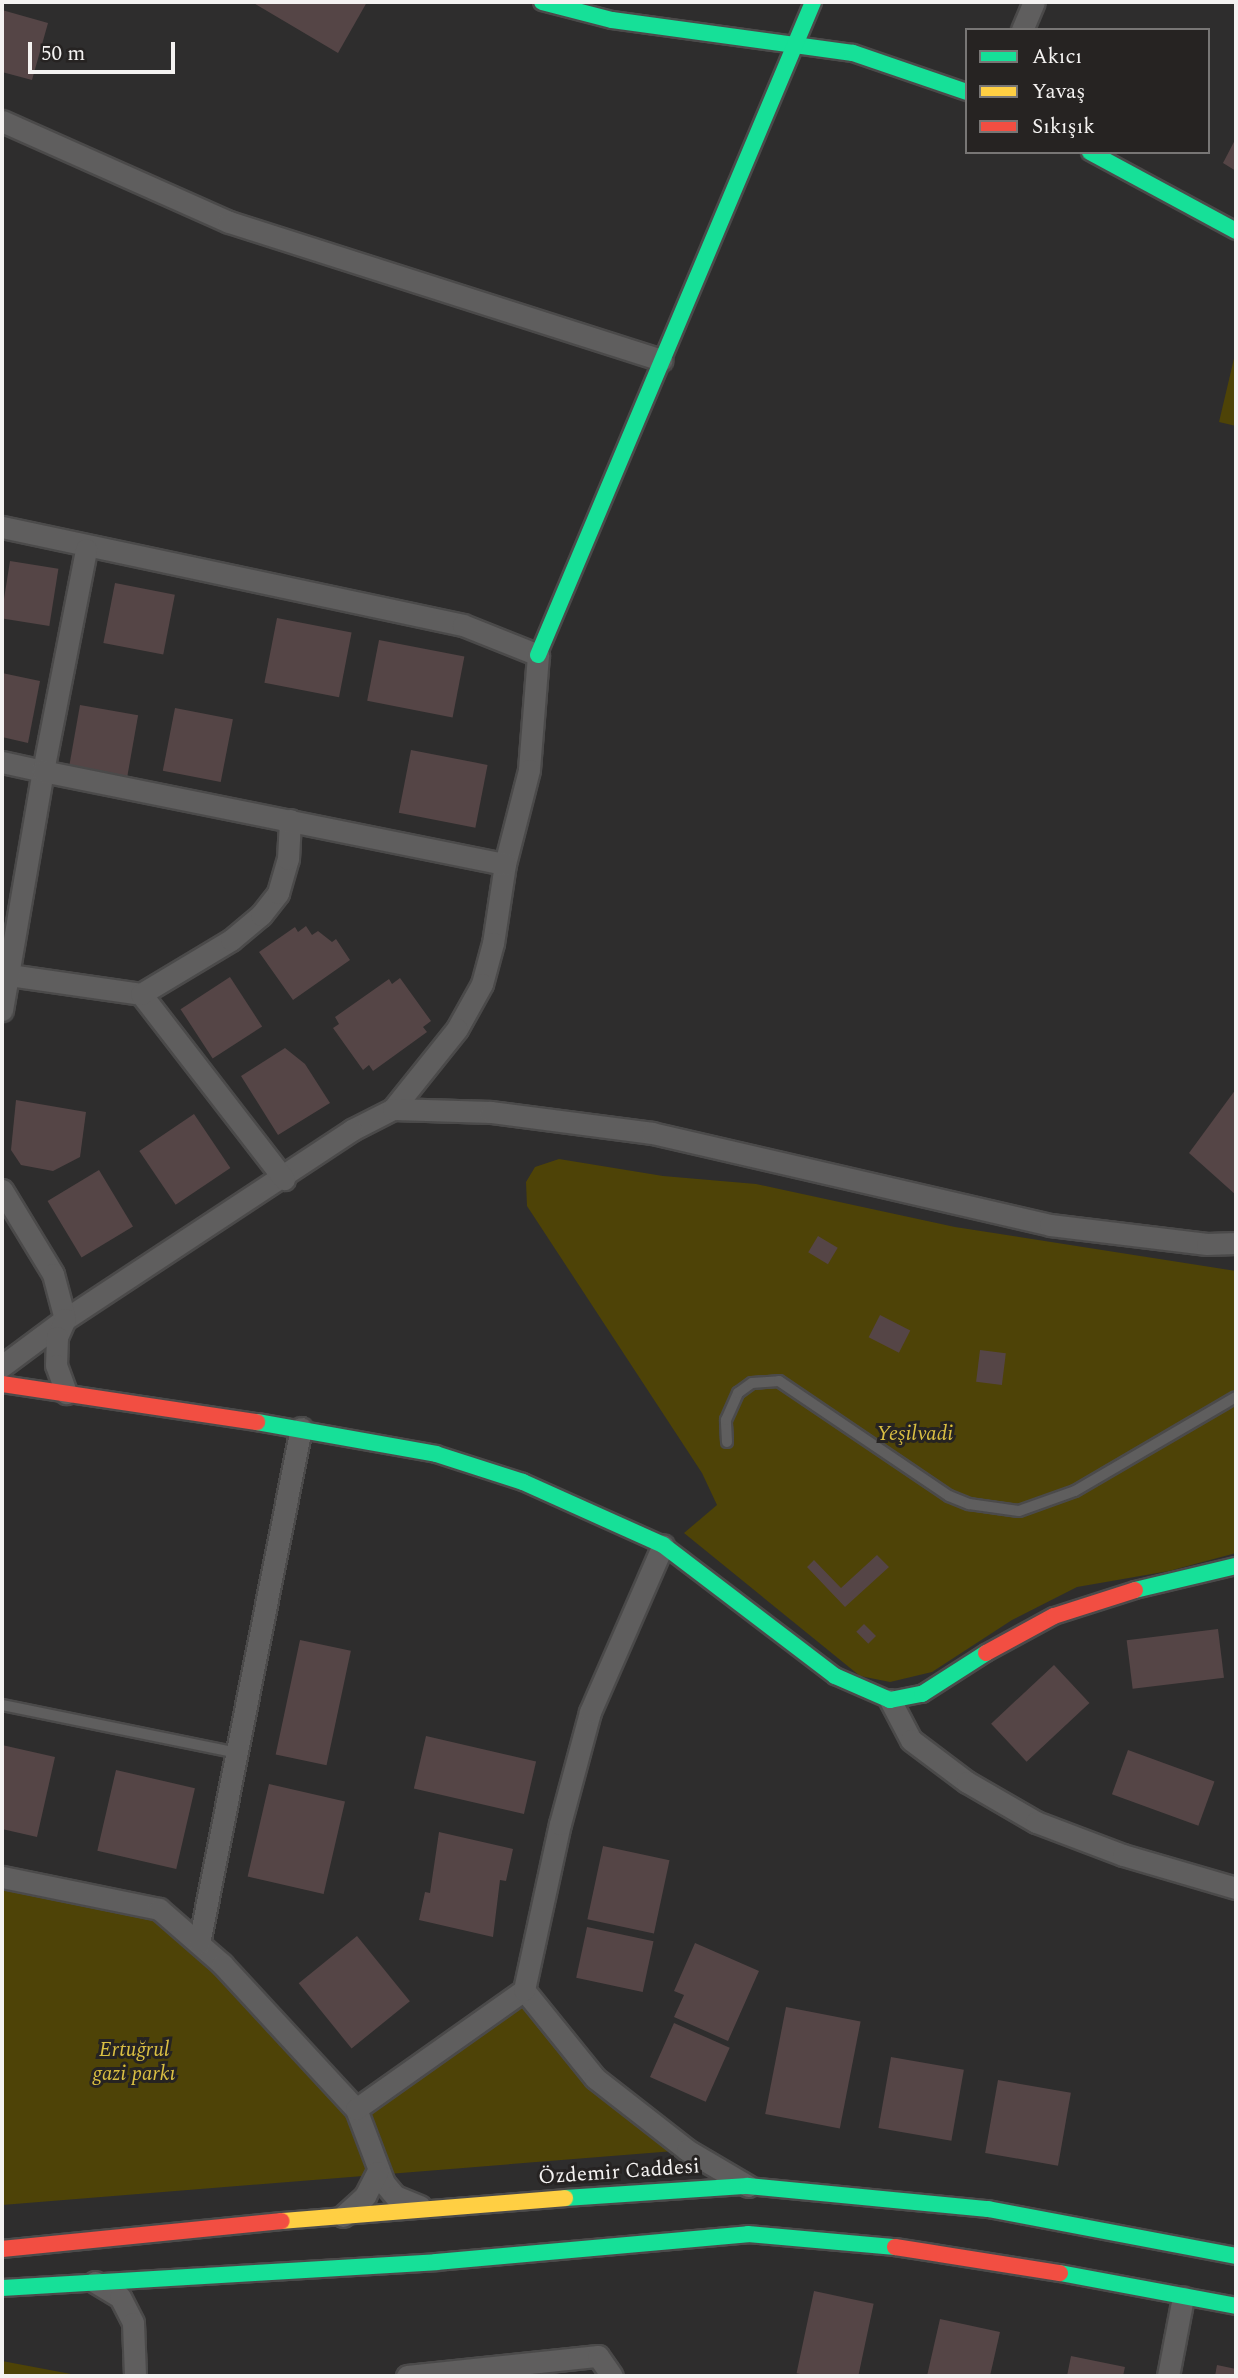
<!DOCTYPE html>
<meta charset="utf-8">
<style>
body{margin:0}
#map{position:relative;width:1238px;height:2378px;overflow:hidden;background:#2e2d2d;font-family:Spectral,serif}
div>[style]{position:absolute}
.green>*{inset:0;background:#4e4307}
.building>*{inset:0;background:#554546;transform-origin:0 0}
.roads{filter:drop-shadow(2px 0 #4b4a4a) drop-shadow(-2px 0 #4b4a4a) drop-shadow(0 2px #4b4a4a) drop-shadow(0 -2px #4b4a4a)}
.lane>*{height:10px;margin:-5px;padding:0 5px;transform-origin:5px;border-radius:5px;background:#5f5e5e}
.street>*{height:21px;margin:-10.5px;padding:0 10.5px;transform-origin:10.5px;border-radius:10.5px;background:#5f5e5e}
.fast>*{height:16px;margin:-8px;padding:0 8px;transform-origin:8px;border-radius:8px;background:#16e098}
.slow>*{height:16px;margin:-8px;padding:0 8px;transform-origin:8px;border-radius:8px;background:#ffcf43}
.jam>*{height:16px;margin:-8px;padding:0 8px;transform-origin:8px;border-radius:8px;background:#f24e42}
span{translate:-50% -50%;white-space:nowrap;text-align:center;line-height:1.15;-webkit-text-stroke:6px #262322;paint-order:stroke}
.park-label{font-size:21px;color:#dabf43;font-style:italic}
.street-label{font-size:21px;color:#f4f2f1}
.frame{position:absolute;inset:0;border:4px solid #f4f2f1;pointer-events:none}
.legend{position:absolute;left:965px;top:28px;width:245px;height:126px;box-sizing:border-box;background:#262322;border:2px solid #787675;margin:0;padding:9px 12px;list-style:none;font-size:21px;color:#f4f2f1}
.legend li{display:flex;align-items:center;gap:14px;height:35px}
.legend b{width:35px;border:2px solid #787675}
.scale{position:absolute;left:28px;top:42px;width:147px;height:32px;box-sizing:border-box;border:4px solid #f4f2f1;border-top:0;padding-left:9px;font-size:21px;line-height:24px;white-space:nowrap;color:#f4f2f1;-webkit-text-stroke:5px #262322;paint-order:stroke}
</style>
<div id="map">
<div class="green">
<div style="clip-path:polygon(1236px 350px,1236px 426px,1219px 422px)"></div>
<div style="clip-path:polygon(559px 1159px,663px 1176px,756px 1184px,955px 1227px,1236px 1271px,1236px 1553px,1169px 1571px,1077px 1587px,1012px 1620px,932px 1672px,890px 1682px,860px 1676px,684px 1533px,717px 1505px,702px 1473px,527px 1206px,526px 1182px,535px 1167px)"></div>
<div style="clip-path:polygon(2px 1877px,159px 1909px,356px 2109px,524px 1990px,562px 2042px,687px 2150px,2px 2205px)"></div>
<div style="clip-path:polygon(2px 2361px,71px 2374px,71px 2376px,2px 2376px)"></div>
</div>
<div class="building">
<div style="clip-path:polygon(252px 2px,367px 2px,338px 53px)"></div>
<div style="clip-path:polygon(2px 10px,48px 23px,32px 80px,2px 72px)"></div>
<div style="clip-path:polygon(1236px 138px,1236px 171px,1223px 163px)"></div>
<div style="left:10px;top:561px;width:49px;height:58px;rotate:9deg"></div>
<div style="left:115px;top:583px;width:61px;height:61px;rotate:11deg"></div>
<div style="left:277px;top:618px;width:76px;height:66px;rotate:11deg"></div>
<div style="left:379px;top:640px;width:87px;height:62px;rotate:11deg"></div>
<div style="clip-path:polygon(2px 673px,40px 681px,28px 743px,2px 737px)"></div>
<div style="left:80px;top:705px;width:59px;height:62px;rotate:10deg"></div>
<div style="left:175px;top:708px;width:59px;height:64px;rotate:11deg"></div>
<div style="left:411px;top:750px;width:78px;height:64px;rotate:11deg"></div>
<div style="clip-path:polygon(306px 926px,312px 935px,318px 931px,332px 942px,336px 939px,350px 960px,293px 1000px,259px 952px,295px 927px,298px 932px)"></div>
<div style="left:230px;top:977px;width:59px;height:59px;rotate:57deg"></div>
<div style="clip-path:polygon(400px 978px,431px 1021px,423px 1027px,427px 1032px,373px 1071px,369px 1065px,363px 1070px,333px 1028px,339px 1024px,335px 1017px,389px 979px,392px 984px)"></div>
<div style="clip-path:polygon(285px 1048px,305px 1064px,330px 1103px,278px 1135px,241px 1076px)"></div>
<div style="clip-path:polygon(1236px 1089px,1236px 1195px,1189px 1153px)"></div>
<div style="clip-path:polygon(16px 1100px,86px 1112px,80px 1157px,53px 1171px,21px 1165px,11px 1150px)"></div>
<div style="left:194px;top:1114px;width:65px;height:66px;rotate:56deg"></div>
<div style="left:99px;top:1170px;width:66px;height:60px;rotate:59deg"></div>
<div style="left:818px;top:1236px;width:23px;height:19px;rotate:31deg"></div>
<div style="left:880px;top:1315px;width:34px;height:25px;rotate:27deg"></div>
<div style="left:980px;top:1350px;width:26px;height:32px;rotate:7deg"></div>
<div style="clip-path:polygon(877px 1555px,889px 1567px,845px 1607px,807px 1567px,814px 1560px,841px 1588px)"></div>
<div style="left:864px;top:1624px;width:17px;height:11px;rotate:45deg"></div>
<div style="left:1218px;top:1629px;width:49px;height:92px;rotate:83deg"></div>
<div style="left:300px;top:1640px;width:52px;height:117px;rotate:12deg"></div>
<div style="left:1054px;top:1665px;width:52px;height:86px;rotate:47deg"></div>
<div style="left:426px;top:1736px;width:113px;height:54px;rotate:13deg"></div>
<div style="clip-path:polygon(2px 1745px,55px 1757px,37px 1837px,2px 1829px)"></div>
<div style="left:1128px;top:1750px;width:92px;height:47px;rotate:20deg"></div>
<div style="left:116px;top:1770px;width:81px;height:83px;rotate:13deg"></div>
<div style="left:269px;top:1784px;width:78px;height:95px;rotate:13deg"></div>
<div style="clip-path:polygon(439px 1832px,513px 1849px,506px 1881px,500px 1880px,493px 1937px,419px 1920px,425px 1892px,430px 1893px)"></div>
<div style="left:603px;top:1846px;width:68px;height:75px;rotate:12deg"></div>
<div style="left:587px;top:1927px;width:68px;height:52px;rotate:12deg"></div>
<div style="left:357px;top:1936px;width:84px;height:75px;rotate:51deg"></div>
<div style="clip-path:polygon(695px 1943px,759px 1971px,728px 2041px,674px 2017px,684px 1995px,674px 1991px)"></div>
<div style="left:786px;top:2007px;width:76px;height:109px;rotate:11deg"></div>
<div style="left:674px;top:2023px;width:61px;height:59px;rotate:24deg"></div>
<div style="left:891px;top:2057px;width:74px;height:72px;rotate:10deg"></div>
<div style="left:998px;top:2080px;width:74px;height:74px;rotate:10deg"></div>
<div style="left:814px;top:2291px;width:61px;height:84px;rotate:12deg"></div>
<div style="clip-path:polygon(940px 2319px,1000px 2332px,990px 2376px,927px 2376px)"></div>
<div style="clip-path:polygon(1071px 2356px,1125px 2367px,1123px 2376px,1067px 2376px)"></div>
<div style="clip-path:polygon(1217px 2365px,1236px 2369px,1236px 2376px,1215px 2376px)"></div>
</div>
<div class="roads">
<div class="lane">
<div style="left:727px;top:1442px;width:22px;rotate:-93deg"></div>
<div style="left:726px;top:1420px;width:30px;rotate:-66deg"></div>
<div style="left:738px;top:1393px;width:17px;rotate:-36deg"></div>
<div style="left:752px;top:1383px;width:27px;rotate:-4deg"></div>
<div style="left:779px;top:1381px;width:205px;rotate:34.1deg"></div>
<div style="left:949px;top:1496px;width:22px;rotate:22deg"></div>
<div style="left:969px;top:1504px;width:50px;rotate:8deg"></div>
<div style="left:1019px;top:1511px;width:59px;rotate:-19.7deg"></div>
<div style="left:1075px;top:1491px;width:186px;rotate:-30.3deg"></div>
<div style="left:2px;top:1705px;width:240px;rotate:11.5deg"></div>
</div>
<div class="street">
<div style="left:1022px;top:30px;width:30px;rotate:-67deg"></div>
<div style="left:2px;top:121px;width:248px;rotate:24deg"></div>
<div style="left:229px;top:222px;width:454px;rotate:17.7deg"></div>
<div style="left:2px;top:527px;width:471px;rotate:12deg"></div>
<div style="left:463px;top:625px;width:81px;rotate:21.8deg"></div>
<div style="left:538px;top:655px;width:115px;rotate:94.5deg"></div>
<div style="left:529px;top:770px;width:97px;rotate:104.3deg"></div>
<div style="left:505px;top:864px;width:80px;rotate:98.6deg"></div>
<div style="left:493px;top:943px;width:42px;rotate:105deg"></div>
<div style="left:482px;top:984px;width:51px;rotate:119.1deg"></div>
<div style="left:457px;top:1029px;width:102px;rotate:128.7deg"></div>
<div style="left:393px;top:1109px;width:46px;rotate:152.9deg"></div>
<div style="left:352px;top:1130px;width:344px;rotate:146.6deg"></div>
<div style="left:65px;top:1319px;width:79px;rotate:143.3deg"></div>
<div style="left:2px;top:762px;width:42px;rotate:12.4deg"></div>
<div style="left:43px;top:771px;width:226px;rotate:-79deg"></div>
<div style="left:9px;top:975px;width:133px;rotate:8.2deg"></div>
<div style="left:141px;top:994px;width:234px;rotate:52.3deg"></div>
<div style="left:141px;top:994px;width:105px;rotate:-31deg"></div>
<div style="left:231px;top:940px;width:39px;rotate:-40deg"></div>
<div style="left:261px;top:915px;width:28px;rotate:-52deg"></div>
<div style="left:278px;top:893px;width:35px;rotate:-74deg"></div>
<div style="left:288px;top:859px;width:39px;rotate:-87deg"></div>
<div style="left:2px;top:1010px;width:242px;rotate:-80.3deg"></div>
<div style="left:43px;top:771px;width:471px;rotate:11.4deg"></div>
<div style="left:393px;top:1109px;width:98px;rotate:1.8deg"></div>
<div style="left:491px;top:1112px;width:162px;rotate:7.4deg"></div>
<div style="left:652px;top:1133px;width:408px;rotate:13deg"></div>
<div style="left:1050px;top:1225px;width:158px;rotate:6.9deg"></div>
<div style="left:1207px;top:1244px;width:29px;rotate:-2deg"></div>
<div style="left:2px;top:1190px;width:98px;rotate:58.7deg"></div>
<div style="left:53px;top:1274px;width:47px;rotate:75.1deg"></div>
<div style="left:65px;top:1319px;width:20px;rotate:114deg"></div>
<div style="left:57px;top:1337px;width:28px;rotate:92deg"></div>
<div style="left:56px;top:1365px;width:30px;rotate:70deg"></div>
<div style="left:890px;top:1700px;width:45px;rotate:62.3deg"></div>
<div style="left:911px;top:1740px;width:70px;rotate:36.9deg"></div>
<div style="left:967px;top:1782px;width:80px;rotate:30.1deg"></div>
<div style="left:1036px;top:1822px;width:93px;rotate:20.8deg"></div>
<div style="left:1123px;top:1855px;width:118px;rotate:16.3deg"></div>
<div style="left:2px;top:1877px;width:160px;rotate:11.5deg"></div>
<div style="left:159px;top:1909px;width:84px;rotate:41.1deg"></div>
<div style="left:222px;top:1964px;width:197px;rotate:47.3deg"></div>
<div style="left:356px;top:2109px;width:79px;rotate:69.3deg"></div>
<div style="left:384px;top:2183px;width:17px;rotate:50deg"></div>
<div style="left:395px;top:2196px;width:27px;rotate:22deg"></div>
<div style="left:199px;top:1943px;width:525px;rotate:-78.8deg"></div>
<div style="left:524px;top:1990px;width:113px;rotate:51.1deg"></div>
<div style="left:595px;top:2078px;width:117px;rotate:38deg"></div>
<div style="left:687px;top:2150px;width:71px;rotate:30.5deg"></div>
<div style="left:356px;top:2109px;width:206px;rotate:-35.3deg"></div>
<div style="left:524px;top:1990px;width:170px;rotate:-77.8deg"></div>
<div style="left:560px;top:1824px;width:116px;rotate:-75deg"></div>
<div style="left:590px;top:1712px;width:182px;rotate:-66.4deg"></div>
<div style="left:343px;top:2216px;width:30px;rotate:-42deg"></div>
<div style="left:365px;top:2196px;width:27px;rotate:-63deg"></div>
<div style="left:95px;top:2282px;width:29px;rotate:31deg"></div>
<div style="left:120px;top:2297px;width:29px;rotate:63deg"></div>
<div style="left:133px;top:2323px;width:53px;rotate:87.8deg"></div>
<div style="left:407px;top:2376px;width:192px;rotate:-6deg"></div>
<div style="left:598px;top:2356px;width:24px;rotate:55deg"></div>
<div style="left:1168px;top:2376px;width:80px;rotate:-79.2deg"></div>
</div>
<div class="fast">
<div style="left:542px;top:2px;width:72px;rotate:14.4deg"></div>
<div style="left:612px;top:20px;width:243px;rotate:7.8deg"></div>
<div style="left:853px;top:53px;width:120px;rotate:18.9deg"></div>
<div style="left:1090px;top:152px;width:166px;rotate:28.4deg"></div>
<div style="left:538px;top:655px;width:709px;rotate:-67.16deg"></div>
<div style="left:257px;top:1422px;width:182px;rotate:10.1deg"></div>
<div style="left:436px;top:1454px;width:91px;rotate:17.8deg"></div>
<div style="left:523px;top:1482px;width:154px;rotate:24.2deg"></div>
<div style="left:663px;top:1545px;width:216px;rotate:37.3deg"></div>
<div style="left:835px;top:1676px;width:60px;rotate:23.6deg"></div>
<div style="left:890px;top:1700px;width:33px;rotate:-11deg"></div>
<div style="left:922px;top:1694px;width:76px;rotate:-32.6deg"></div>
<div style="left:1135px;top:1590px;width:104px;rotate:-13.4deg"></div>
<div style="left:565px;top:2198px;width:183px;rotate:-3.8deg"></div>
<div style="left:748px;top:2186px;width:241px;rotate:5.5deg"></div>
<div style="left:988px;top:2209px;width:252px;rotate:10.7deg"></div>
<div style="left:1060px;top:2273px;width:179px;rotate:10.6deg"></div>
<div style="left:2px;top:2288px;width:435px;rotate:-3.4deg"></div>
<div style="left:436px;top:2262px;width:313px;rotate:-5.1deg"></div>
<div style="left:748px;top:2234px;width:148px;rotate:5.1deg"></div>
</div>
<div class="slow">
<div style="left:282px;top:2221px;width:284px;rotate:-4.6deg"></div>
</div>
<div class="jam">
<div style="left:2px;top:1384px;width:258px;rotate:8.5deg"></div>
<div style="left:986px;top:1653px;width:77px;rotate:-28.6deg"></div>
<div style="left:1054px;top:1616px;width:85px;rotate:-17.8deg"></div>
<div style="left:895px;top:2247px;width:167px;rotate:9deg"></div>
<div style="left:2px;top:2249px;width:281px;rotate:-5.7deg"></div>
</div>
</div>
<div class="park-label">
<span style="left:915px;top:1434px">Yeşilvadi</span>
<span style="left:134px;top:2062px">Ertuğrul<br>gazi parkı</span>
</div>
<div class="street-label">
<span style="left:619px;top:2172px;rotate:-4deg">Özdemir Caddesi</span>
</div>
<div class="frame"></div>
<ul class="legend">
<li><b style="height:9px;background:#16e098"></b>Akıcı</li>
<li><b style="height:9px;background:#ffcf43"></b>Yavaş</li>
<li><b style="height:9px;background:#f24e42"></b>Sıkışık</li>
</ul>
<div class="scale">50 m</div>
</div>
